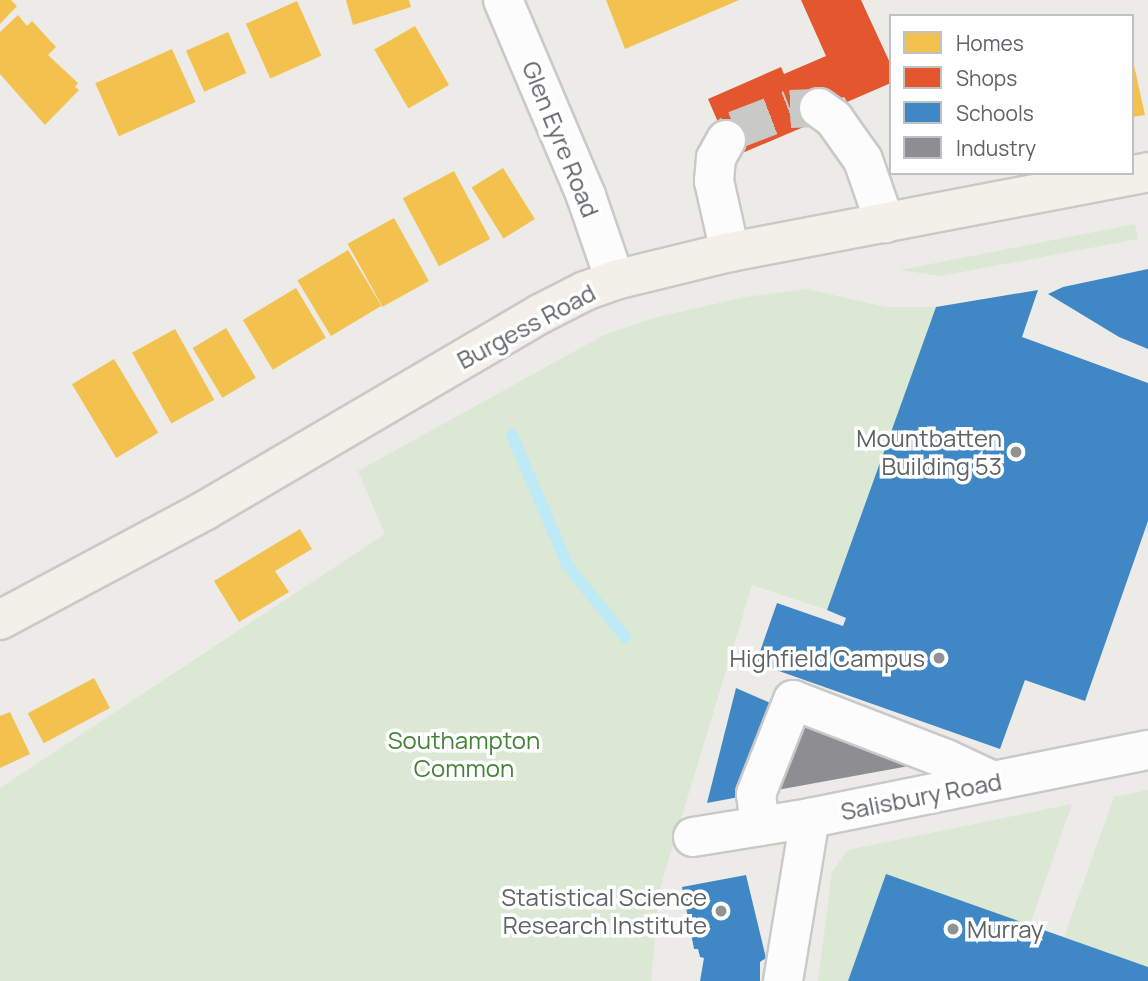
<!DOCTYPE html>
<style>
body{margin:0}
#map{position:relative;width:1148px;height:981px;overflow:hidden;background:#edebe8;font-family:Manrope,sans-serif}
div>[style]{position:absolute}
.green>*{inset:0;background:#dae8d4}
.homes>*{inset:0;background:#f2c14e;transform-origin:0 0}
.shops>*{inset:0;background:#e4572e}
.schools>*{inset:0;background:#3f88c5}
.industry>*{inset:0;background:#8d8d92}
.stream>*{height:12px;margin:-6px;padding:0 6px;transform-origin:6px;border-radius:6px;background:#beeaf6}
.minor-tunnel>*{height:38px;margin-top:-19px;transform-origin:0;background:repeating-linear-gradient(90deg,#c9c9c8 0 38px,transparent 0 57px)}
.roads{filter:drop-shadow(2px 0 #c9c9c8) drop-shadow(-2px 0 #c9c9c8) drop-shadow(0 2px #c9c9c8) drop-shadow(0 -2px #c9c9c8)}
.minor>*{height:38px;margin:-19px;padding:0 19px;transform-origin:19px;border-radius:19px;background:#fcfcfc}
.major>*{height:38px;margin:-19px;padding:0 19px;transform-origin:19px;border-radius:19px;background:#f3efe9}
.dots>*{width:19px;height:19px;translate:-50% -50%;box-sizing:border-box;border:4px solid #fff;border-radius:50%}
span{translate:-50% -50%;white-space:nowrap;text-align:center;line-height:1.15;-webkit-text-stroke:7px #fff;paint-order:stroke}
.street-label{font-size:24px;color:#5e6366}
.poi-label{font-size:24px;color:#5e6366}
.right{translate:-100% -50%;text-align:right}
.left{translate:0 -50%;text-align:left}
.park-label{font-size:24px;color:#458238}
.legend{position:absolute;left:889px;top:14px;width:245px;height:161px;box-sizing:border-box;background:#fff;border:2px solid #bfc1c2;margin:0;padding:9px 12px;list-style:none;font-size:21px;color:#5e6366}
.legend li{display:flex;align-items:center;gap:14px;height:35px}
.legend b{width:35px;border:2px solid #bfc1c2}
</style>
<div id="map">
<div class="green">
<div style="clip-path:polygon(1135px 224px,1138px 239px,941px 276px,900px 270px)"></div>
<div style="clip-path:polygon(807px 289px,885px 307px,936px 307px,827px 610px,752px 585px,660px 888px,651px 981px,0 981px,0 788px,385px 534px,358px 471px,604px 335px,654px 318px,745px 297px)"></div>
<div style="clip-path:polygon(1148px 790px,1148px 967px,1064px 937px,1114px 797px)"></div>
<div style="clip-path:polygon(1072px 804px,1030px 925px,886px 875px,848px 981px,818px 981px,832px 872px,848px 850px)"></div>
</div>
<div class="homes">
<div style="clip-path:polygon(0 0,11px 0,17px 6px,0 24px)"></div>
<div style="clip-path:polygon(346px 0,409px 0,411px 7px,353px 25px)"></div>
<div style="clip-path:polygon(606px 0,739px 0,625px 49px)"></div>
<div style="left:297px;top:1px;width:60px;height:56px;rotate:66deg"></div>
<div style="clip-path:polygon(18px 15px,27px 26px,32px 21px,56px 47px,48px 55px,78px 83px,75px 87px,79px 90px,45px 125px,0 74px,0 32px)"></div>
<div style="left:415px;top:26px;width:68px;height:47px;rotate:60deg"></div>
<div style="left:228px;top:32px;width:45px;height:46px;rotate:66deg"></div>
<div style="left:172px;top:49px;width:58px;height:84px;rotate:66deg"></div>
<div style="clip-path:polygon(1132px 56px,1145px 115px,1132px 117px)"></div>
<div style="left:503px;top:168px;width:60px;height:37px;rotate:58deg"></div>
<div style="left:454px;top:171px;width:77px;height:58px;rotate:62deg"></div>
<div style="left:394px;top:218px;width:72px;height:53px;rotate:61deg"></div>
<div style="left:348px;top:250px;width:65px;height:59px;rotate:59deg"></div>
<div style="left:296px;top:288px;width:58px;height:62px;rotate:59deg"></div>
<div style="left:226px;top:328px;width:58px;height:39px;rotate:59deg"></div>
<div style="left:175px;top:329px;width:81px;height:49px;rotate:61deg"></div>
<div style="left:114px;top:359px;width:86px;height:49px;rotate:59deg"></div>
<div style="clip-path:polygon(300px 529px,312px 549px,275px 571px,289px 592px,239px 622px,214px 581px)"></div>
<div style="left:94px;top:678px;width:34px;height:75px;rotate:62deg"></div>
<div style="clip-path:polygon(10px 712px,30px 754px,0 768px,0 716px)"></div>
</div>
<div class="shops">
<div style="clip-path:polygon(801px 0,861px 0,891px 65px,891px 83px,847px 102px,844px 97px,801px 116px,806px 126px,733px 157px,708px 99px,781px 67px,784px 74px,826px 56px)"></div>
</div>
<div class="schools">
<div style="clip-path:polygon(1148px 269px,1148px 349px,1119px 337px,1048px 294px,1063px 287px)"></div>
<div style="clip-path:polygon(1038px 290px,1022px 337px,1148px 383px,1148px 521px,1085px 701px,1025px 680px,1000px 749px,756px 663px,777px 603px,843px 626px,846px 618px,827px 610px,936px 307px)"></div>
<div style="clip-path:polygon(736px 688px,775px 705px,739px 797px,707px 803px)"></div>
<div style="clip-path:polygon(886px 874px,1148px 967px,1148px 981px,848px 981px)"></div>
<div style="clip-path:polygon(746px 875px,766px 958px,760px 962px,760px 981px,700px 981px,704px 958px,700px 957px,698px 949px,694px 949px,682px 887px)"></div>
</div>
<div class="industry">
<div style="clip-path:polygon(803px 718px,920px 764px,777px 790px)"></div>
</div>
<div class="stream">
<div style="left:512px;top:435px;width:142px;rotate:66.9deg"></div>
<div style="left:568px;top:566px;width:91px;rotate:51.2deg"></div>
</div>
<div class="minor-tunnel">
<div style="left:726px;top:140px;width:13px;rotate:-48deg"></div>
<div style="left:735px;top:130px;width:59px;rotate:-20.9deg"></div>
<div style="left:790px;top:109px;width:29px;rotate:-2deg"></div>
</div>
<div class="roads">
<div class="minor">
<div style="left:503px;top:0;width:213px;rotate:67deg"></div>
<div style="left:586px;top:196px;width:89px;rotate:71deg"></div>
<div style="left:819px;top:108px;width:19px;rotate:36deg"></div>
<div style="left:834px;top:119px;width:50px;rotate:54.7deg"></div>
<div style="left:863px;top:160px;width:67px;rotate:70.8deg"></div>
<div style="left:726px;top:140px;width:21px;rotate:119deg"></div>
<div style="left:716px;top:158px;width:23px;rotate:95deg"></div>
<div style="left:714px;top:181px;width:73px;rotate:77.3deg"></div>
<div style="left:760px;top:826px;width:32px;rotate:-97deg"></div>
<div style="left:756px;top:794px;width:101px;rotate:-68.5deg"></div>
<div style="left:793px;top:700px;width:164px;rotate:21.1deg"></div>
<div style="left:946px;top:759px;width:52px;rotate:25.1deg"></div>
<div style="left:693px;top:837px;width:119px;rotate:-9.2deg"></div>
<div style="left:810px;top:818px;width:345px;rotate:-11.4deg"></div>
<div style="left:783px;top:981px;width:165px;rotate:-80.6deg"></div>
</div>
<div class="major">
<div style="left:0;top:620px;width:231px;rotate:-28.1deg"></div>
<div style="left:204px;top:511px;width:389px;rotate:-30.4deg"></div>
<div style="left:540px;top:314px;width:51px;rotate:-27.1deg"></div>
<div style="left:585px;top:291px;width:32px;rotate:-20deg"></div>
<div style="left:615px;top:280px;width:118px;rotate:-13.7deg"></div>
<div style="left:730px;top:252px;width:426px;rotate:-10.8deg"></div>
</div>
</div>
<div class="dots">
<div style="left:1016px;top:452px;background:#909394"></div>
<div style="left:939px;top:658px;background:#909394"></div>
<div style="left:721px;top:911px;background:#909394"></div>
<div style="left:953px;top:929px;background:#909394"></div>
</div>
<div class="street-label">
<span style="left:561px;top:139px;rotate:68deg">Glen Eyre Road</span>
<span style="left:526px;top:326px;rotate:-28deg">Burgess Road</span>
<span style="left:921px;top:796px;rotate:-11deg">Salisbury Road</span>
</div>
<div class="poi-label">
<span class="right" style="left:1002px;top:452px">Mountbatten<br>Building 53</span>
<span class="right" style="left:925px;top:658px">Highfield Campus</span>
<span class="right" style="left:707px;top:911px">Statistical Science<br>Research Institute</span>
<span class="left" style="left:967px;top:929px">Murray</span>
</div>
<div class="park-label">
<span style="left:464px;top:754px">Southampton<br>Common</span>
</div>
<ul class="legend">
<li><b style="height:19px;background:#f2c14e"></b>Homes</li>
<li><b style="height:19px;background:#e4572e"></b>Shops</li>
<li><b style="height:19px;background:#3f88c5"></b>Schools</li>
<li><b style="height:19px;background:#8d8d92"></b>Industry</li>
</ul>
</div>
